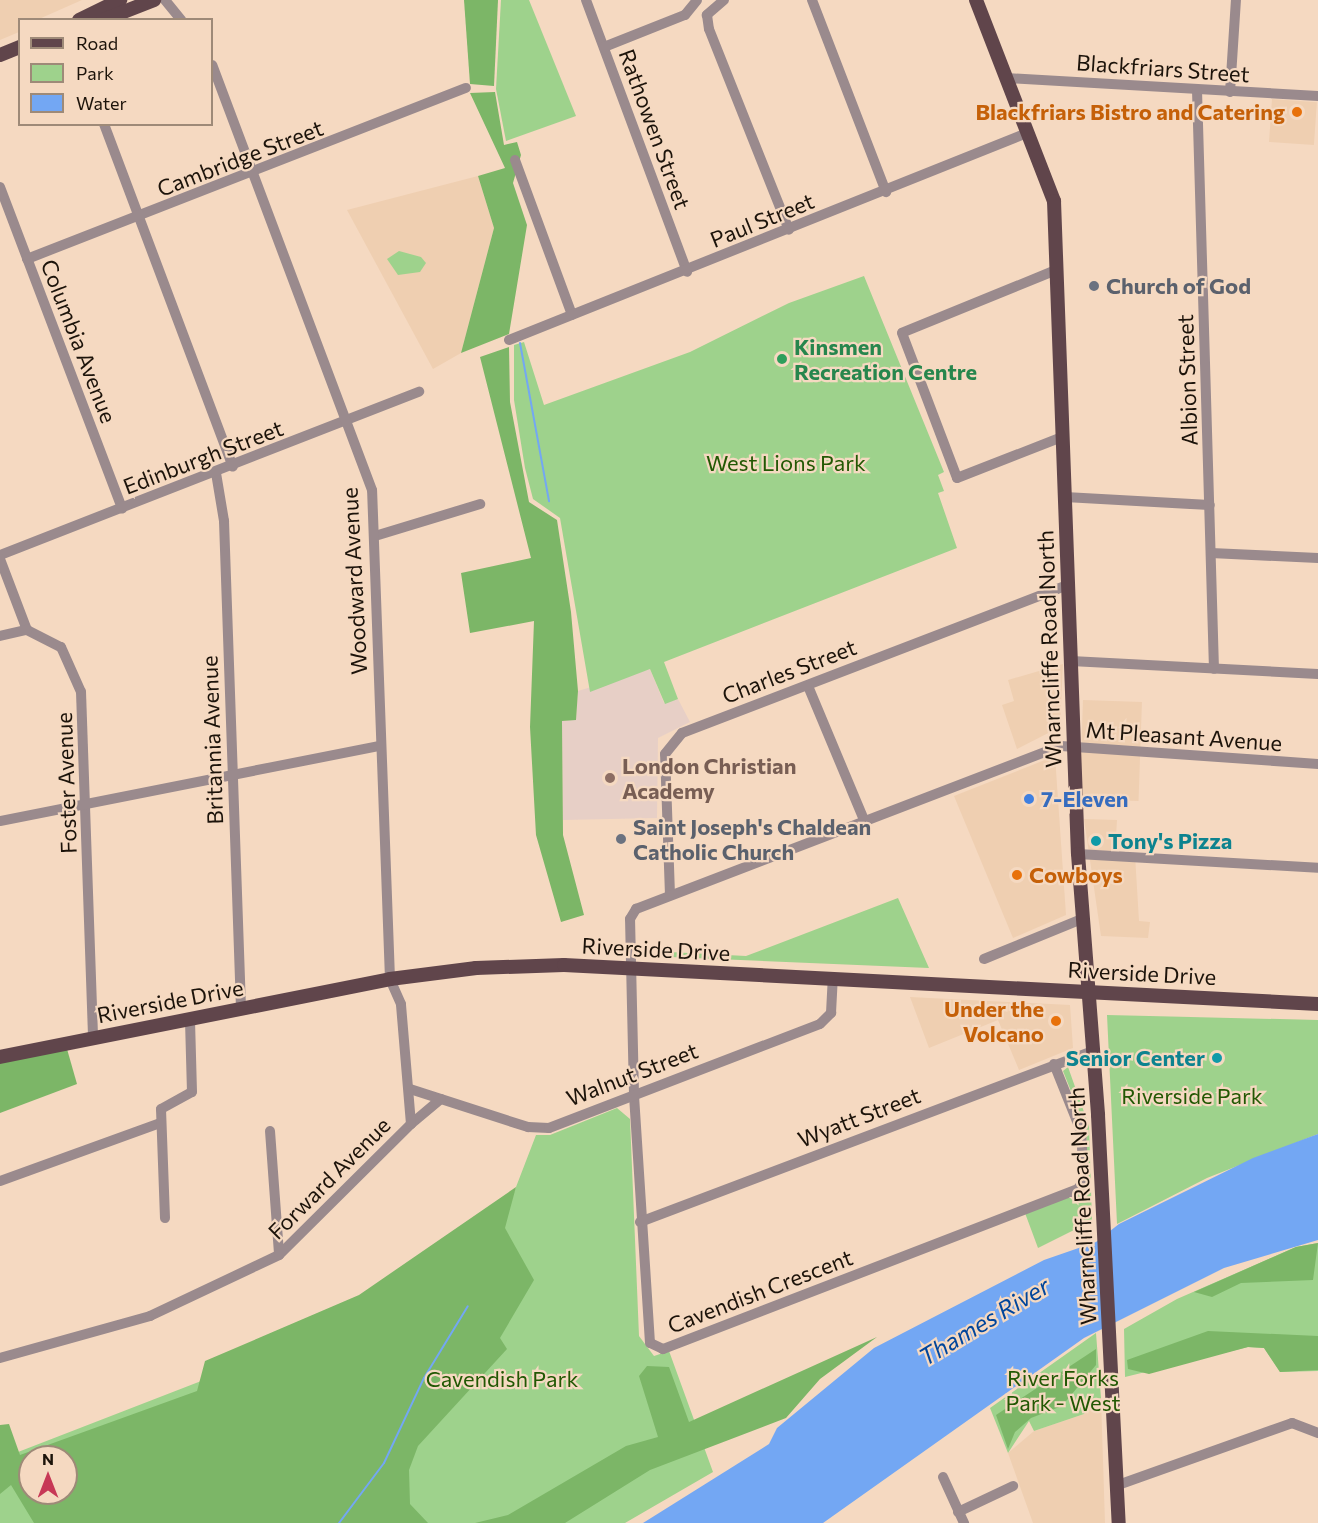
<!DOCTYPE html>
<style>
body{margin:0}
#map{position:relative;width:1318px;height:1523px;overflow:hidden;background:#f5d9c1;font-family:Commissioner,sans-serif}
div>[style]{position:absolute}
.built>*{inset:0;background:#efcfb1;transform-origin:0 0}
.education>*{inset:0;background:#e7cfc6}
.green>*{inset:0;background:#9ed28c}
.forest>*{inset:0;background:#7cb667}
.water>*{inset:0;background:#73a7f3}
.stream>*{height:2px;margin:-1px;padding:0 1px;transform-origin:1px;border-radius:1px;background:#73a7f3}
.minor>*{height:10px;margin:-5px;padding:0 5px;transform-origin:5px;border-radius:5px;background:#9a8a8d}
.major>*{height:14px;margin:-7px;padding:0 7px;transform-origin:7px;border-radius:7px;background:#60454b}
.dots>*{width:16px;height:16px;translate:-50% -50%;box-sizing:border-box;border:3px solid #f5d9c1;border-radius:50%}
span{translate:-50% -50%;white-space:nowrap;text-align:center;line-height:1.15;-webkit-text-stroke:4.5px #f5d9c1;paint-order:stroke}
.street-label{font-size:22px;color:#1c130a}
.food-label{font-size:22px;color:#c56008;font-weight:700}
.right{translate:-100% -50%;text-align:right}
.left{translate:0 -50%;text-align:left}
.worship-label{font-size:22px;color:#5b616d;font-weight:700}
.leisure-label{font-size:22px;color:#27864d;font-weight:700}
.park-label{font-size:22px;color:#225803}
.education-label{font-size:22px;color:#785e54;font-weight:700}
.shop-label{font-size:22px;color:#366cbe;font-weight:700}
.culture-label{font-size:22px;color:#0d838f;font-weight:700}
.water-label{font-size:24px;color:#00459b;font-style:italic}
.legend{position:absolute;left:18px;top:18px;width:195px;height:108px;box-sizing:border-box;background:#f5d9c1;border:2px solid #9e8a78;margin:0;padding:8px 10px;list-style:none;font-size:18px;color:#1c130a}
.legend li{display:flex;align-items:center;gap:12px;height:30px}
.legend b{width:30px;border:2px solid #9e8a78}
.north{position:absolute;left:18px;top:1445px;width:60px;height:60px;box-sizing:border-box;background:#f5d9c1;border:2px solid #9e8a78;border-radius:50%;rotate:0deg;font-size:16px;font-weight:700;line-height:24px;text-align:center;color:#1c130a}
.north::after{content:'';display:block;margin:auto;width:21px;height:27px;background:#c73856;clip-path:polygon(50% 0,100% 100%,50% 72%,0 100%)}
</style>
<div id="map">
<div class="built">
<div style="clip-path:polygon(0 0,82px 0,39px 19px,20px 20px,19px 32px,0 40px)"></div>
<div style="left:1272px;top:99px;width:45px;height:43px;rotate:4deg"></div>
<div style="clip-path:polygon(478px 176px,494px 228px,461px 353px,433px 369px,347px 210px)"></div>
<div style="clip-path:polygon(1063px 664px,1060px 727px,1017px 749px,1002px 705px,1014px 701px,1008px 680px)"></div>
<div style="left:1083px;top:700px;width:59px;height:99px;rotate:2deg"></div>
<div style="clip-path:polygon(1055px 756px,1066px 915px,1013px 938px,954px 796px)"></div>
<div style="clip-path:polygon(1084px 819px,1117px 820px,1115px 853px,1135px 855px,1139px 921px,1150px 922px,1148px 938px,1101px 936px)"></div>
<div style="clip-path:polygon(910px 997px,1070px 1005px,1073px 1048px,1019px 1070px,998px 1020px,929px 1048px)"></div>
<div style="clip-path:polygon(1101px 1398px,1105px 1523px,1033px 1523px,1008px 1453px,1034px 1431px,1084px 1414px,1092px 1400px)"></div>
</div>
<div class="education">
<div style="clip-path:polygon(650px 669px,664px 703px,678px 699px,690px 722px,658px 738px,657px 818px,563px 820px,562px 721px,576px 719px,578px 691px)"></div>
</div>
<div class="green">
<div style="clip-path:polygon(501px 0,529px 0,576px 116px,506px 141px,496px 89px)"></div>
<div style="clip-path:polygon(399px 251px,421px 257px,426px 263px,420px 272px,398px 275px,387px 259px)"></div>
<div style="clip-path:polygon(864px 276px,944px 472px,938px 475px,944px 491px,938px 493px,957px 548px,664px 662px,678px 699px,665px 704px,650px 669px,590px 692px,560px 518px,533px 499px,525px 468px,514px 400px,514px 345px,524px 342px,544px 405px,690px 352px,789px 303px)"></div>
<div style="clip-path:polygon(898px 898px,929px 968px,670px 957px,670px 952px,746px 956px)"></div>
<div style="clip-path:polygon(1107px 1015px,1318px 1020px,1318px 1134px,1207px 1178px,1117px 1224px)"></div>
<div style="clip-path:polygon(1068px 1067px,1089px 1126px,1092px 1221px,1038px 1248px,1025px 1213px,1081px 1193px,1088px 1184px,1086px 1129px,1063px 1071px)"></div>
<div style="clip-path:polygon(evenodd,617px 1108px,630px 1119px,639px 1336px,654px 1356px,669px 1351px,713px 1472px,625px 1523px,0 1523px,0 1459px,294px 1345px,511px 1200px,536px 1135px,550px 1135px,617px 1108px,30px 1457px,66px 1457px,66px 1493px,30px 1493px,30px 1457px)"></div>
<div style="clip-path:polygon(1318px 1243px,1318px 1371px,1280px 1372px,1264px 1348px,1248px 1347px,1125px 1377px,1124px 1329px,1177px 1299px,1296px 1247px)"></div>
<div style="clip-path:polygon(1096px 1333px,1101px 1398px,1092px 1400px,1084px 1414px,1034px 1431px,1029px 1421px,1008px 1453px,990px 1408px)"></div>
</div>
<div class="forest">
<div style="clip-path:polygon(464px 0,498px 0,494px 86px,470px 84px)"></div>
<div style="clip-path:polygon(495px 92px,504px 145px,517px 142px,521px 155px,513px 183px,527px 225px,509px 334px,461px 353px,494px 228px,478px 176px,505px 168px,470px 93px)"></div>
<div style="clip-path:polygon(509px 347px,510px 402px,529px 502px,557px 520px,571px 612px,578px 691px,576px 720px,562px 721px,563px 835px,584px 915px,561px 922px,536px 835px,530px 727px,534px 621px,470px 633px,461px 573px,531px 558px,480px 357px)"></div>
<div style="clip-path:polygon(67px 1049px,77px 1084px,0 1113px,0 1063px)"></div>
<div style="clip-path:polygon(evenodd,516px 1187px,505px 1228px,534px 1280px,500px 1338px,507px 1349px,418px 1446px,409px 1470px,410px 1504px,428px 1523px,34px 1523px,11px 1485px,0 1494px,0 1425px,9px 1424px,20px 1455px,197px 1391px,205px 1361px,359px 1295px,516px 1187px,30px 1457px,66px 1457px,66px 1493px,30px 1493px,30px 1457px)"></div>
<div style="clip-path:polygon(1318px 1243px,1313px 1280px,1241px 1283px,1212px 1297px,1194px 1292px,1296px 1247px)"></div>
<div style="clip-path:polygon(1208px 1331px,1318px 1336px,1318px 1370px,1280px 1372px,1264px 1348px,1248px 1347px,1149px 1374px,1128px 1369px,1127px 1360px)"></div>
<div style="clip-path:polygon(877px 1337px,820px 1379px,786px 1418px,650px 1470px,565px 1523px,475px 1523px,508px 1515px,626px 1446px,658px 1437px,639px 1376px,647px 1366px,669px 1367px,689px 1422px)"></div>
<div style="clip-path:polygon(1096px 1349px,1096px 1365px,1062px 1406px,1031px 1418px,1015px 1432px,1008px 1449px,996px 1415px)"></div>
</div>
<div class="water">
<div style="clip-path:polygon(1318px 1134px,1318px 1240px,1224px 1268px,1084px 1338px,823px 1523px,643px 1523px,769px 1444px,777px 1428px,874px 1348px,1044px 1260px,1096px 1242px,1119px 1224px,1253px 1158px)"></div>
</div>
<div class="stream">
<div style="left:520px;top:343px;width:161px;rotate:79.6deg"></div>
<div style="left:339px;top:1523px;width:75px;rotate:-53.1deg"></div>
<div style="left:384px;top:1463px;width:94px;rotate:-64.8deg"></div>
<div style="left:424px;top:1378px;width:84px;rotate:-58.6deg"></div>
</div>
<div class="minor">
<div style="left:165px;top:0;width:26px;rotate:51deg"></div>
<div style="left:586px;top:0;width:290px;rotate:69.6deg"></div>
<div style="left:724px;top:0;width:23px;rotate:139deg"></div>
<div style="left:707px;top:15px;width:14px;rotate:82deg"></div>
<div style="left:709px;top:29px;width:216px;rotate:68.3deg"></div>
<div style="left:812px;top:0;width:206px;rotate:68.9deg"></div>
<div style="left:604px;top:47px;width:87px;rotate:-21.6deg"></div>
<div style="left:685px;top:15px;width:19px;rotate:-51deg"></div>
<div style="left:1006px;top:78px;width:313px;rotate:3.3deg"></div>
<div style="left:1197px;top:90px;width:579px;rotate:88.32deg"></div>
<div style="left:1230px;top:92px;width:92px;rotate:-86.3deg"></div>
<div style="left:104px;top:124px;width:366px;rotate:69.4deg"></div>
<div style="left:515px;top:160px;width:165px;rotate:69.8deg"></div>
<div style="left:0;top:187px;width:344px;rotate:69.2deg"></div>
<div style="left:27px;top:259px;width:471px;rotate:-21.3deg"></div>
<div style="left:1056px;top:270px;width:166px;rotate:157.8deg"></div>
<div style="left:902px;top:333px;width:155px;rotate:69.2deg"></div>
<div style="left:957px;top:478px;width:113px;rotate:-21.3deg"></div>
<div style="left:509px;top:340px;width:558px;rotate:-21.78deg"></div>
<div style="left:216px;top:473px;width:49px;rotate:80.5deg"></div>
<div style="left:224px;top:521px;width:487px;rotate:88deg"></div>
<div style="left:1065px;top:497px;width:145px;rotate:3.2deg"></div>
<div style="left:375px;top:536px;width:110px;rotate:-16.9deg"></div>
<div style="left:1211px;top:553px;width:107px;rotate:2.7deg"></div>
<div style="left:0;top:555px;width:450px;rotate:-21.3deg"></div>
<div style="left:0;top:559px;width:76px;rotate:69.2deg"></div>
<div style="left:27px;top:630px;width:38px;rotate:27deg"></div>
<div style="left:61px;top:647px;width:49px;rotate:66deg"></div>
<div style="left:81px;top:692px;width:346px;rotate:88deg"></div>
<div style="left:0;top:636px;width:28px;rotate:-13deg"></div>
<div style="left:1071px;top:661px;width:247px;rotate:3deg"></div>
<div style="left:808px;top:686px;width:145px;rotate:67.3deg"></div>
<div style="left:0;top:821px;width:387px;rotate:-11.2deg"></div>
<div style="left:1078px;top:854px;width:240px;rotate:3.3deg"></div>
<div style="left:670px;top:895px;width:141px;rotate:-92deg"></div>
<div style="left:665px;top:754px;width:27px;rotate:-51deg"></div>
<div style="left:682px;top:733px;width:413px;rotate:-21deg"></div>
<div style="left:984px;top:959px;width:108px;rotate:-22.3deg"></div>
<div style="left:1054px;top:1064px;width:72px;rotate:68.1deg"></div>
<div style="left:1081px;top:1131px;width:49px;rotate:86.5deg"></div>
<div style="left:1084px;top:1180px;width:11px;rotate:124deg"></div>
<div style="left:1078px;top:1189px;width:445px;rotate:158.9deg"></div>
<div style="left:663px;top:1349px;width:14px;rotate:-155deg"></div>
<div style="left:650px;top:1343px;width:250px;rotate:-93.7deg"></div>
<div style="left:634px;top:1094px;width:175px;rotate:-91.3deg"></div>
<div style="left:630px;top:919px;width:12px;rotate:-59deg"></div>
<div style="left:636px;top:909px;width:455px;rotate:-21deg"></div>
<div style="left:1061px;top:746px;width:258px;rotate:4deg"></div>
<div style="left:410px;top:1089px;width:124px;rotate:17.9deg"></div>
<div style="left:528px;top:1127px;width:21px;rotate:3deg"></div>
<div style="left:549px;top:1128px;width:290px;rotate:-21deg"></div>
<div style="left:820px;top:1024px;width:16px;rotate:-45deg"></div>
<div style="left:831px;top:1013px;width:34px;rotate:-87deg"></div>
<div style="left:411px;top:1124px;width:39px;rotate:-40deg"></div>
<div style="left:270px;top:1131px;width:124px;rotate:85.8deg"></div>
<div style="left:0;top:1181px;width:170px;rotate:-19.9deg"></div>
<div style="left:165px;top:1218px;width:109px;rotate:-92.1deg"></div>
<div style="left:161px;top:1109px;width:35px;rotate:-29deg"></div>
<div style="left:192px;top:1092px;width:73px;rotate:-91.6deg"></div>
<div style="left:640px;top:1222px;width:485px;rotate:-20.7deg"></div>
<div style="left:0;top:1358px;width:156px;rotate:-15.6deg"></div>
<div style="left:150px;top:1316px;width:143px;rotate:-25.3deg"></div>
<div style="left:279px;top:1255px;width:186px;rotate:-44.8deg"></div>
<div style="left:411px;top:1124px;width:120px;rotate:-94.8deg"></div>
<div style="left:401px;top:1004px;width:27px;rotate:-114deg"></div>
<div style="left:390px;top:979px;width:489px;rotate:-92.1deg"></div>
<div style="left:372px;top:490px;width:454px;rotate:-110.6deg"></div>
<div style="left:943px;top:1477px;width:51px;rotate:65.5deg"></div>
<div style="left:1118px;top:1485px;width:185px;rotate:-19.6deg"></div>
<div style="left:1292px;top:1423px;width:28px;rotate:21deg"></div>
<div style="left:958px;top:1512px;width:61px;rotate:-25.3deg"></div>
</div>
<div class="major">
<div style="left:976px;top:0;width:216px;rotate:68.8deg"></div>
<div style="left:1054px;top:201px;width:653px;rotate:87.9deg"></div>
<div style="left:1078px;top:854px;width:262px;rotate:85.6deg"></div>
<div style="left:1098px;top:1115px;width:409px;rotate:87.1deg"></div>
<div style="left:79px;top:20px;width:46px;rotate:-26deg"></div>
<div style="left:103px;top:20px;width:55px;rotate:-21.4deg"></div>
<div style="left:0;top:55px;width:22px;rotate:-22deg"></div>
<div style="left:0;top:1057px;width:398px;rotate:-11.3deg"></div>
<div style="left:390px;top:979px;width:87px;rotate:-7.3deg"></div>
<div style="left:476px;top:968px;width:88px;rotate:-2deg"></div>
<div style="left:564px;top:965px;width:755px;rotate:2.96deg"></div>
</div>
<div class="dots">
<div style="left:1297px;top:112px;background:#e8710a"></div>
<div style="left:1094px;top:286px;background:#6b7280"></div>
<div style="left:782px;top:359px;background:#2e9e5b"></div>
<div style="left:610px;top:778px;background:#8d6e63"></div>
<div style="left:1029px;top:799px;background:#3f7fe0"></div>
<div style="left:621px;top:839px;background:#6b7280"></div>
<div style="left:1096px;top:841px;background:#0f9aa8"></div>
<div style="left:1017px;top:875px;background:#e8710a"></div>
<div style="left:1056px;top:1021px;background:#e8710a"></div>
<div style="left:1217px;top:1058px;background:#0f9aa8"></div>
</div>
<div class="street-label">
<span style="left:1163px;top:68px;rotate:4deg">Blackfriars Street</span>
<span style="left:655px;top:129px;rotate:70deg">Rathowen Street</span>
<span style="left:240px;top:158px;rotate:-21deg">Cambridge Street</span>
<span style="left:762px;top:220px;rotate:-22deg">Paul Street</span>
<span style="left:79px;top:341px;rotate:69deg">Columbia Avenue</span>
<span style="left:1187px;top:380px;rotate:-92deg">Albion Street</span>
<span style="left:203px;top:457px;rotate:-21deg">Edinburgh Street</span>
<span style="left:354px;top:581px;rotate:-93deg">Woodward Avenue</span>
<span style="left:1049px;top:649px;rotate:-92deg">Wharncliffe Road North</span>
<span style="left:789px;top:671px;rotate:-21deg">Charles Street</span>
<span style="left:1184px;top:736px;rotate:4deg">Mt Pleasant Avenue</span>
<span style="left:212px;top:740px;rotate:-92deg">Britannia Avenue</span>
<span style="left:66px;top:783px;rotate:-92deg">Foster Avenue</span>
<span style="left:656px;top:949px;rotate:3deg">Riverside Drive</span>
<span style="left:1142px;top:973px;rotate:3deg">Riverside Drive</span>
<span style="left:170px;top:1001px;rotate:-11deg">Riverside Drive</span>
<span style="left:632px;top:1074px;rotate:-21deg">Walnut Street</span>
<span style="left:859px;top:1117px;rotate:-21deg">Wyatt Street</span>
<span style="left:329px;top:1178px;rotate:-45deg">Forward Avenue</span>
<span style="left:1082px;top:1206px;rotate:-93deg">Wharncliffe Road North</span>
<span style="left:760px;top:1291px;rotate:-21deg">Cavendish Crescent</span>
</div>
<div class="food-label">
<span class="right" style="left:1285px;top:112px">Blackfriars Bistro and Catering</span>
<span class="left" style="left:1029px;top:875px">Cowboys</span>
<span class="right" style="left:1044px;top:1021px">Under the<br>Volcano</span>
</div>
<div class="worship-label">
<span class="left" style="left:1106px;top:286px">Church of God</span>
<span class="left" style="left:633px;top:839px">Saint Joseph's Chaldean<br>Catholic Church</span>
</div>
<div class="leisure-label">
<span class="left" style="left:794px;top:359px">Kinsmen<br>Recreation Centre</span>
</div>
<div class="park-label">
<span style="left:786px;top:463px">West Lions Park</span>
<span style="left:1192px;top:1096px">Riverside Park</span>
<span style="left:1063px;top:1390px">River Forks<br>Park - West</span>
<span style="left:502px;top:1379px">Cavendish Park</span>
</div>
<div class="education-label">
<span class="left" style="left:622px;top:778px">London Christian<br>Academy</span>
</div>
<div class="shop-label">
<span class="left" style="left:1041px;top:799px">7-Eleven</span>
</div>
<div class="culture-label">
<span class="left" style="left:1108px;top:841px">Tony's Pizza</span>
<span class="right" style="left:1205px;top:1058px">Senior Center</span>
</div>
<div class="water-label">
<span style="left:984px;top:1321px;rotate:-31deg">Thames River</span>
</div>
<ul class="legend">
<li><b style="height:8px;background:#60454b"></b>Road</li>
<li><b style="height:16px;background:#9ed28c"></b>Park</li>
<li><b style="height:16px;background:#73a7f3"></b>Water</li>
</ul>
<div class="north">N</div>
</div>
